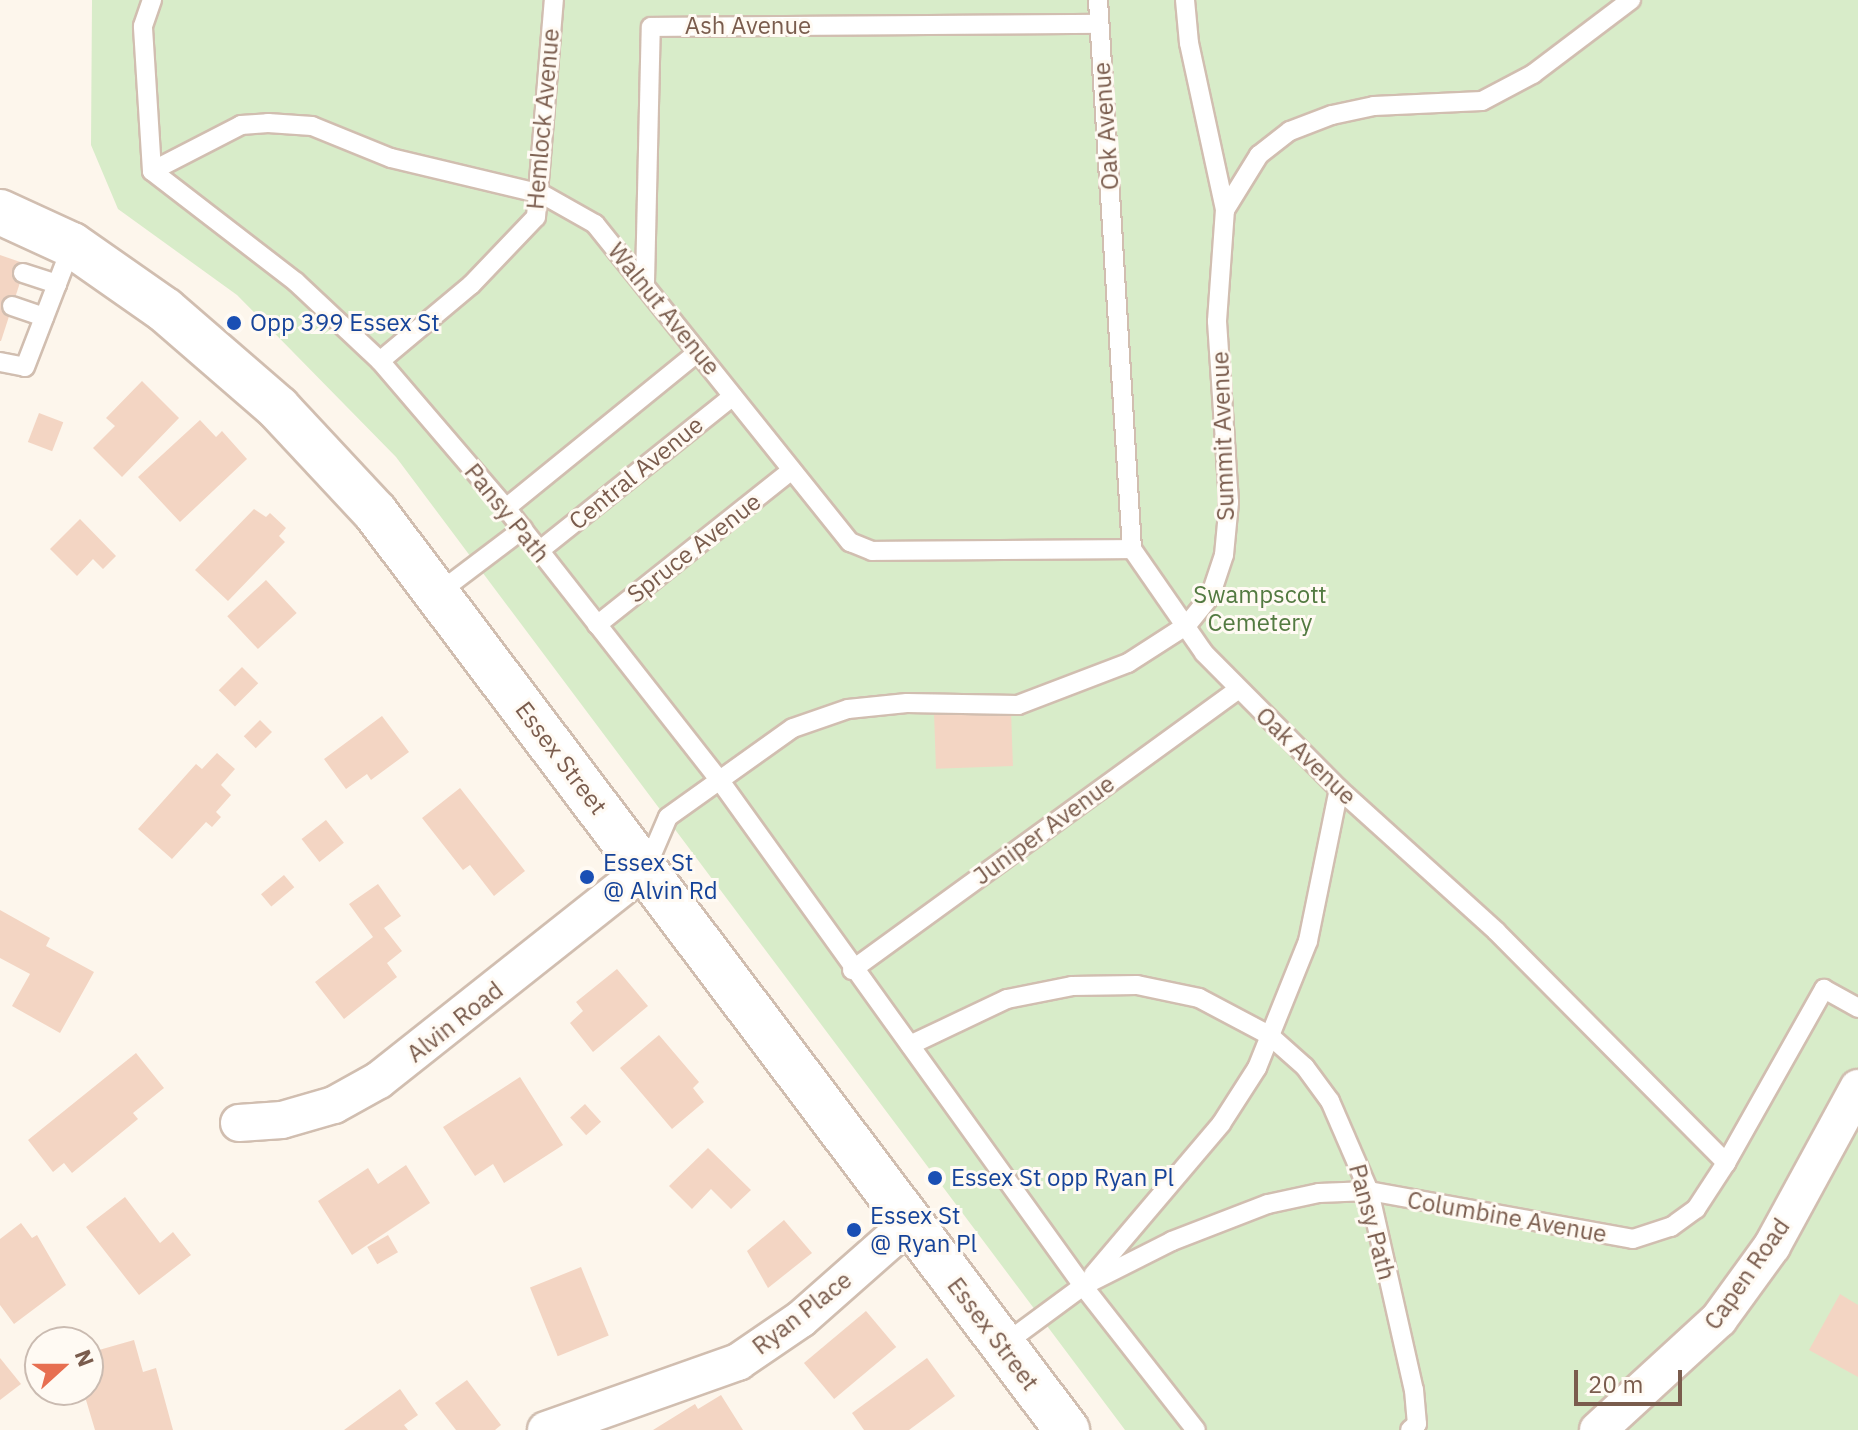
<!DOCTYPE html>
<style>
body{margin:0}
#map{position:relative;width:1858px;height:1430px;overflow:hidden;background:#fdf6ec;font-family:"IBM Plex Sans",sans-serif}
div>[style]{position:absolute}
.green>*{inset:0;background:#d8ecc9}
.building>*{inset:0;background:#f3d5c3;transform-origin:0 0}
.roads{filter:drop-shadow(2px 0 #d1beb0) drop-shadow(-2px 0 #d1beb0) drop-shadow(0 2px #d1beb0) drop-shadow(0 -2px #d1beb0)}
.service>*{height:18px;margin:-9px;padding:0 9px;transform-origin:9px;border-radius:9px;background:#fff}
.minor>*{height:36px;margin:-18px;padding:0 18px;transform-origin:18px;border-radius:18px;background:#fff}
.secondary>*{height:44px;margin:-22px;padding:0 22px;transform-origin:22px;border-radius:22px;background:#fff}
.dots>*{width:22px;height:22px;translate:-50% -50%;box-sizing:border-box;border:4px solid #fffaf3;border-radius:50%}
span{translate:-50% -50%;white-space:nowrap;text-align:center;line-height:1.15;-webkit-text-stroke:6px #fffaf3;paint-order:stroke}
.street-label{font-size:24px;color:#7a5c4d}
.transit-label{font-size:24px;color:#164399}
.left{translate:0 -50%;text-align:left}
.park-label{font-size:24px;color:#537a41}
.north{position:absolute;left:24px;top:1326px;width:80px;height:80px;box-sizing:border-box;background:#fffaf3;border:2px solid #cabbb1;border-radius:50%;rotate:69deg;font-size:22px;font-weight:700;line-height:32px;text-align:center;color:#7a5c4d}
.north::after{content:'';display:block;margin:auto;width:28px;height:36px;background:#e76f51;clip-path:polygon(50% 0,100% 100%,50% 72%,0 100%)}
.scale{position:absolute;left:1574px;top:1370px;width:108px;height:36px;box-sizing:border-box;border:4px solid #7a5c4d;border-top:0;padding-left:10px;font-size:24px;line-height:28px;white-space:nowrap;color:#7a5c4d;-webkit-text-stroke:6px #fffaf3;paint-order:stroke}
</style>
<div id="map">
<div class="green">
<div style="clip-path:polygon(92px 0,1858px 0,1858px 1430px,1125px 1430px,396px 457px,237px 295px,118px 209px,91px 145px)"></div>
</div>
<div class="building">
<div style="clip-path:polygon(0 255px,26px 264px,1px 341px,0 341px)"></div>
<div style="clip-path:polygon(142px 381px,179px 418px,122px 477px,93px 448px,115px 426px,106px 418px)"></div>
<div style="left:39px;top:413px;width:26px;height:31px;rotate:21deg"></div>
<div style="clip-path:polygon(200px 420px,216px 437px,222px 431px,247px 459px,180px 522px,138px 477px)"></div>
<div style="clip-path:polygon(254px 509px,266px 517px,270px 513px,286px 528px,279px 536px,285px 542px,228px 601px,195px 570px)"></div>
<div style="clip-path:polygon(80px 519px,116px 556px,103px 569px,93px 559px,77px 576px,50px 549px)"></div>
<div style="left:266px;top:580px;width:45px;height:53px;rotate:47deg"></div>
<div style="left:242px;top:667px;width:23px;height:33px;rotate:45deg"></div>
<div style="left:1011px;top:711px;width:55px;height:77px;rotate:88deg"></div>
<div style="clip-path:polygon(382px 716px,409px 752px,371px 780px,367px 774px,346px 789px,324px 759px)"></div>
<div style="left:260px;top:720px;width:17px;height:23px;rotate:45deg"></div>
<div style="clip-path:polygon(217px 753px,235px 769px,221px 785px,231px 795px,216px 812px,221px 817px,212px 827px,206px 822px,172px 859px,138px 829px,196px 764px,202px 769px)"></div>
<div style="clip-path:polygon(460px 788px,525px 871px,494px 896px,470px 865px,463px 870px,422px 818px)"></div>
<div style="left:326px;top:820px;width:29px;height:31px;rotate:52deg"></div>
<div style="left:284px;top:875px;width:16px;height:30px;rotate:50deg"></div>
<div style="clip-path:polygon(378px 884px,401px 916px,384px 928px,402px 951px,387px 963px,397px 977px,344px 1019px,315px 982px,373px 937px,349px 904px)"></div>
<div style="clip-path:polygon(0 910px,50px 938px,46px 946px,94px 972px,60px 1033px,12px 1006px,30px 974px,0 958px)"></div>
<div style="clip-path:polygon(617px 969px,648px 1006px,593px 1052px,570px 1023px,583px 1011px,576px 1002px)"></div>
<div style="clip-path:polygon(659px 1035px,699px 1082px,693px 1088px,704px 1102px,672px 1129px,620px 1068px)"></div>
<div style="clip-path:polygon(136px 1053px,164px 1088px,133px 1113px,138px 1119px,72px 1173px,64px 1163px,53px 1172px,28px 1140px)"></div>
<div style="clip-path:polygon(520px 1077px,563px 1145px,504px 1183px,493px 1164px,475px 1176px,443px 1127px)"></div>
<div style="left:585px;top:1104px;width:24px;height:20px;rotate:48deg"></div>
<div style="clip-path:polygon(708px 1148px,751px 1190px,731px 1209px,711px 1189px,692px 1209px,669px 1186px)"></div>
<div style="clip-path:polygon(406px 1165px,430px 1203px,352px 1255px,318px 1201px,368px 1168px,378px 1184px)"></div>
<div style="clip-path:polygon(125px 1197px,160px 1243px,173px 1232px,191px 1255px,139px 1295px,86px 1227px)"></div>
<div style="clip-path:polygon(784px 1220px,812px 1253px,768px 1288px,747px 1251px)"></div>
<div style="clip-path:polygon(21px 1223px,32px 1238px,37px 1235px,66px 1285px,14px 1324px,0 1305px,0 1239px)"></div>
<div style="left:388px;top:1235px;width:20px;height:24px;rotate:60deg"></div>
<div style="left:581px;top:1267px;width:74px;height:55px;rotate:68deg"></div>
<div style="clip-path:polygon(1840px 1294px,1858px 1305px,1858px 1377px,1809px 1350px)"></div>
<div style="left:866px;top:1311px;width:47px;height:81px;rotate:50deg"></div>
<div style="clip-path:polygon(134px 1340px,143px 1372px,156px 1368px,173px 1430px,95px 1430px,83px 1390px,101px 1380px,92px 1352px)"></div>
<div style="clip-path:polygon(0 1358px,21px 1384px,0 1400px)"></div>
<div style="clip-path:polygon(927px 1358px,955px 1396px,909px 1430px,864px 1430px,852px 1413px)"></div>
<div style="clip-path:polygon(467px 1380px,501px 1425px,495px 1430px,456px 1430px,435px 1403px)"></div>
<div style="clip-path:polygon(400px 1389px,418px 1415px,404px 1425px,408px 1430px,344px 1430px)"></div>
<div style="clip-path:polygon(721px 1395px,743px 1430px,653px 1430px,695px 1404px,698px 1409px)"></div>
</div>
<div class="roads">
<div class="service">
<div style="left:1098px;top:0;width:550px;rotate:86.46deg"></div>
<div style="left:1132px;top:549px;width:126px;rotate:55.3deg"></div>
<div style="left:1204px;top:653px;width:192px;rotate:45.2deg"></div>
<div style="left:1339px;top:789px;width:212px;rotate:42.1deg"></div>
<div style="left:1496px;top:931px;width:327px;rotate:45.2deg"></div>
<div style="left:1726px;top:1163px;width:200px;rotate:-60.6deg"></div>
<div style="left:1824px;top:989px;width:39px;rotate:29deg"></div>
<div style="left:1185px;top:0;width:43px;rotate:84.7deg"></div>
<div style="left:1189px;top:43px;width:171px;rotate:77.8deg"></div>
<div style="left:152px;top:171px;width:182px;rotate:37.6deg"></div>
<div style="left:296px;top:282px;width:115px;rotate:43.2deg"></div>
<div style="left:380px;top:361px;width:194px;rotate:49.4deg"></div>
<div style="left:506px;top:508px;width:343px;rotate:51.9deg"></div>
<div style="left:718px;top:778px;width:626px;rotate:54.3deg"></div>
<div style="left:1083px;top:1286px;width:183px;rotate:51.9deg"></div>
<div style="left:152px;top:171px;width:100px;rotate:-27.3deg"></div>
<div style="left:241px;top:125px;width:27px;rotate:-4deg"></div>
<div style="left:268px;top:123px;width:44px;rotate:3.9deg"></div>
<div style="left:312px;top:126px;width:85px;rotate:22.1deg"></div>
<div style="left:391px;top:158px;width:155px;rotate:13.4deg"></div>
<div style="left:542px;top:194px;width:61px;rotate:29.5deg"></div>
<div style="left:595px;top:224px;width:408px;rotate:51.3deg"></div>
<div style="left:850px;top:542px;width:24px;rotate:22deg"></div>
<div style="left:872px;top:551px;width:260px;rotate:-0.4deg"></div>
<div style="left:152px;top:171px;width:145px;rotate:-93.6deg"></div>
<div style="left:143px;top:26px;width:28px;rotate:-71deg"></div>
<div style="left:23px;top:273px;width:36px;rotate:18deg"></div>
<div style="left:645px;top:282px;width:255px;rotate:-88.7deg"></div>
<div style="left:651px;top:27px;width:448px;rotate:-0.4deg"></div>
<div style="left:12px;top:306px;width:34px;rotate:19deg"></div>
<div style="left:380px;top:361px;width:119px;rotate:-39.9deg"></div>
<div style="left:471px;top:285px;width:94px;rotate:-46.3deg"></div>
<div style="left:536px;top:217px;width:218px;rotate:-85.3deg"></div>
<div style="left:0;top:362px;width:25px;rotate:11deg"></div>
<div style="left:25px;top:367px;width:131px;rotate:-68.9deg"></div>
<div style="left:506px;top:508px;width:247px;rotate:-39.1deg"></div>
<div style="left:539px;top:551px;width:248px;rotate:-38.6deg"></div>
<div style="left:437px;top:594px;width:108px;rotate:-37.1deg"></div>
<div style="left:597px;top:625px;width:249px;rotate:-38.5deg"></div>
<div style="left:647px;top:866px;width:53px;rotate:-66.8deg"></div>
<div style="left:668px;top:817px;width:153px;rotate:-35.5deg"></div>
<div style="left:793px;top:728px;width:58px;rotate:-19.1deg"></div>
<div style="left:848px;top:709px;width:59px;rotate:-5.8deg"></div>
<div style="left:907px;top:703px;width:111px;rotate:1deg"></div>
<div style="left:1018px;top:705px;width:118px;rotate:-20.9deg"></div>
<div style="left:1128px;top:663px;width:70px;rotate:-32.8deg"></div>
<div style="left:1187px;top:625px;width:36px;rotate:-51deg"></div>
<div style="left:1210px;top:597px;width:44px;rotate:-71.6deg"></div>
<div style="left:1224px;top:555px;width:53px;rotate:-84.6deg"></div>
<div style="left:1229px;top:502px;width:181px;rotate:-93.8deg"></div>
<div style="left:1217px;top:321px;width:111px;rotate:-85.9deg"></div>
<div style="left:1225px;top:210px;width:65px;rotate:-58.3deg"></div>
<div style="left:1259px;top:155px;width:39px;rotate:-38deg"></div>
<div style="left:1290px;top:131px;width:45px;rotate:-20.9deg"></div>
<div style="left:1332px;top:115px;width:43px;rotate:-12.1deg"></div>
<div style="left:1374px;top:106px;width:108px;rotate:-2.7deg"></div>
<div style="left:1482px;top:101px;width:58px;rotate:-27.9deg"></div>
<div style="left:1533px;top:74px;width:123px;rotate:-37.1deg"></div>
<div style="left:852px;top:970px;width:476px;rotate:-36deg"></div>
<div style="left:910px;top:1045px;width:107px;rotate:-25.4deg"></div>
<div style="left:1007px;top:999px;width:66px;rotate:-11.3deg"></div>
<div style="left:1072px;top:986px;width:65px;rotate:-0.9deg"></div>
<div style="left:1137px;top:985px;width:63px;rotate:11.8deg"></div>
<div style="left:1199px;top:998px;width:79px;rotate:27.9deg"></div>
<div style="left:1269px;top:1035px;width:48px;rotate:41.6deg"></div>
<div style="left:1305px;top:1067px;width:42px;rotate:53.7deg"></div>
<div style="left:1330px;top:1101px;width:98px;rotate:66.6deg"></div>
<div style="left:1369px;top:1191px;width:204px;rotate:77.3deg"></div>
<div style="left:1414px;top:1390px;width:34px;rotate:85deg"></div>
<div style="left:1417px;top:1424px;width:9px;rotate:139deg"></div>
<div style="left:1093px;top:1275px;width:198px;rotate:-49.7deg"></div>
<div style="left:1221px;top:1124px;width:67px;rotate:-57.3deg"></div>
<div style="left:1257px;top:1068px;width:137px;rotate:-68.1deg"></div>
<div style="left:1308px;top:941px;width:155px;rotate:-78.5deg"></div>
<div style="left:1003px;top:1345px;width:99px;rotate:-36.4deg"></div>
<div style="left:1083px;top:1286px;width:100px;rotate:-26.8deg"></div>
<div style="left:1172px;top:1241px;width:103px;rotate:-21.1deg"></div>
<div style="left:1268px;top:1204px;width:52px;rotate:-12.2deg"></div>
<div style="left:1319px;top:1193px;width:50px;rotate:-2.3deg"></div>
<div style="left:1369px;top:1191px;width:268px;rotate:10.3deg"></div>
<div style="left:1633px;top:1239px;width:40px;rotate:-18deg"></div>
<div style="left:1671px;top:1227px;width:31px;rotate:-36deg"></div>
<div style="left:1696px;top:1209px;width:55px;rotate:-56.9deg"></div>
</div>
<div class="minor">
<div style="left:239px;top:1123px;width:43px;rotate:-4deg"></div>
<div style="left:282px;top:1120px;width:54px;rotate:-16.1deg"></div>
<div style="left:334px;top:1105px;width:51px;rotate:-29.1deg"></div>
<div style="left:379px;top:1080px;width:340px;rotate:-38.4deg"></div>
<div style="left:546px;top:1430px;width:204px;rotate:-19.5deg"></div>
<div style="left:738px;top:1362px;width:76px;rotate:-34.3deg"></div>
<div style="left:801px;top:1319px;width:145px;rotate:-41.4deg"></div>
<div style="left:1598px;top:1430px;width:164px;rotate:-42.5deg"></div>
<div style="left:1719px;top:1319px;width:90px;rotate:-54deg"></div>
<div style="left:1772px;top:1246px;width:180px;rotate:-61.4deg"></div>
</div>
<div class="secondary">
<div style="left:0;top:212px;width:79px;rotate:24.6deg"></div>
<div style="left:72px;top:245px;width:113px;rotate:35deg"></div>
<div style="left:165px;top:310px;width:150px;rotate:40.9deg"></div>
<div style="left:278px;top:408px;width:142px;rotate:47deg"></div>
<div style="left:375px;top:512px;width:1150px;rotate:52.99deg"></div>
</div>
</div>
<div class="dots">
<div style="left:234px;top:323px;background:#1a4fb4"></div>
<div style="left:587px;top:877px;background:#1a4fb4"></div>
<div style="left:935px;top:1178px;background:#1a4fb4"></div>
<div style="left:854px;top:1230px;background:#1a4fb4"></div>
</div>
<div class="street-label">
<span style="left:748px;top:26px">Ash Avenue</span>
<span style="left:543px;top:119px;rotate:-85deg">Hemlock Avenue</span>
<span style="left:1106px;top:126px;rotate:-94deg">Oak Avenue</span>
<span style="left:664px;top:309px;rotate:51deg">Walnut Avenue</span>
<span style="left:1223px;top:436px;rotate:-92deg">Summit Avenue</span>
<span style="left:636px;top:473px;rotate:-39deg">Central Avenue</span>
<span style="left:507px;top:513px;rotate:51deg">Pansy Path</span>
<span style="left:694px;top:548px;rotate:-38deg">Spruce Avenue</span>
<span style="left:1306px;top:756px;rotate:44deg">Oak Avenue</span>
<span style="left:561px;top:758px;rotate:53deg">Essex Street</span>
<span style="left:1044px;top:830px;rotate:-36deg">Juniper Avenue</span>
<span style="left:455px;top:1022px;rotate:-38deg">Alvin Road</span>
<span style="left:1507px;top:1217px;rotate:10deg">Columbine Avenue</span>
<span style="left:1372px;top:1222px;rotate:75deg">Pansy Path</span>
<span style="left:1747px;top:1274px;rotate:-55deg">Capen Road</span>
<span style="left:802px;top:1313px;rotate:-38deg">Ryan Place</span>
<span style="left:993px;top:1334px;rotate:53deg">Essex Street</span>
</div>
<div class="transit-label">
<span class="left" style="left:250px;top:323px">Opp 399 Essex St</span>
<span class="left" style="left:603px;top:877px">Essex St<br>@ Alvin Rd</span>
<span class="left" style="left:951px;top:1178px">Essex St opp Ryan Pl</span>
<span class="left" style="left:870px;top:1230px">Essex St<br>@ Ryan Pl</span>
</div>
<div class="park-label">
<span style="left:1260px;top:609px">Swampscott<br>Cemetery</span>
</div>
<div class="north">N</div>
<div class="scale">20 m</div>
</div>
